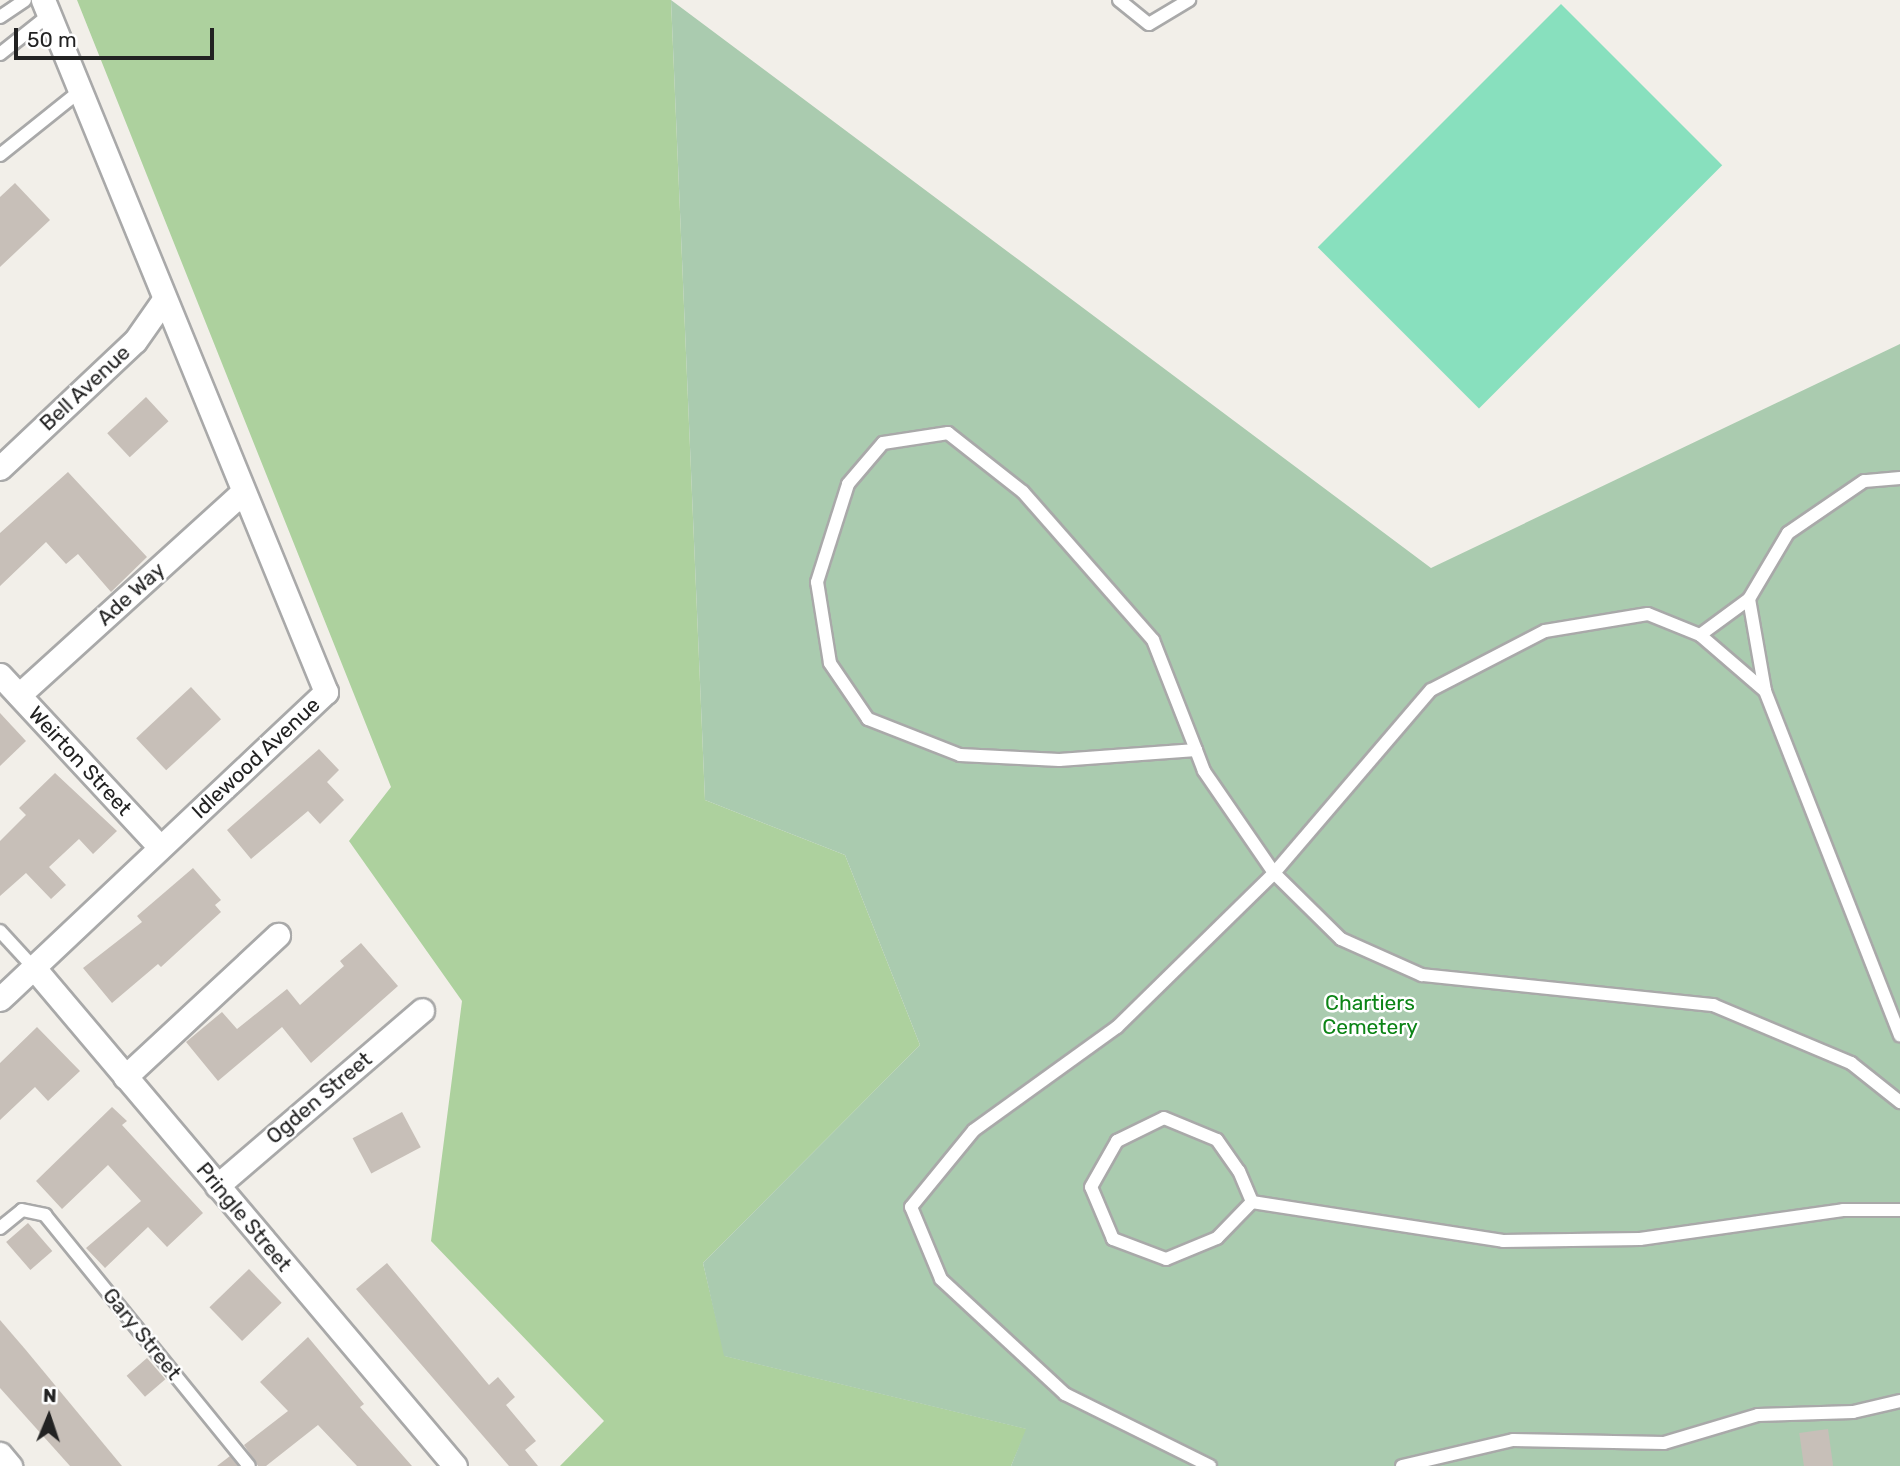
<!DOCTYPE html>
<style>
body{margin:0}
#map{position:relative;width:1900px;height:1466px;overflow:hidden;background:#f2efe9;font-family:Rubik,sans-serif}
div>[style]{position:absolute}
.forest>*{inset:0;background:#add19e}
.cemetery>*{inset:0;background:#aacbaf}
.pitch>*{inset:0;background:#88e0be;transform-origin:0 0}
.building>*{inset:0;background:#c7bfb8;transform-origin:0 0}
.roads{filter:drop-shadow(2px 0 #a9a9a9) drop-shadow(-2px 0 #a9a9a9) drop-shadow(0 2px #a9a9a9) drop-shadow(0 -2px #a9a9a9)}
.lane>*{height:12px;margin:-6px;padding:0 6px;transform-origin:6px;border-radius:6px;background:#fff}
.street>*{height:23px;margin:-11.5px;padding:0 11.5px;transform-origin:11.5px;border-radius:11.5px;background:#fff}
span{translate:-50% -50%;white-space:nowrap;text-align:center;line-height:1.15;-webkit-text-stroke:5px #fff;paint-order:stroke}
.street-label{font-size:21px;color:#222}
.park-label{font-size:21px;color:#0c8416}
.north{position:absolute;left:14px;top:1382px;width:70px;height:70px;-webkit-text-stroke:5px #fff;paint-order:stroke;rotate:2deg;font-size:19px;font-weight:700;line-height:28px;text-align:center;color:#222}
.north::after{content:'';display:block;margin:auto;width:24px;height:32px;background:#222;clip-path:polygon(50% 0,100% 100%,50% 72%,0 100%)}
.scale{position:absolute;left:14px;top:28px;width:200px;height:32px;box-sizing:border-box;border:4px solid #222;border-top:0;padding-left:9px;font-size:21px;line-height:24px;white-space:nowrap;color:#222;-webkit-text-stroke:5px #fff;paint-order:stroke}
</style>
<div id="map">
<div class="forest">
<div style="clip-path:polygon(77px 0,671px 0,705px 800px,845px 855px,920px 1045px,703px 1263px,725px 1356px,1027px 1429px,1011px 1466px,560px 1466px,604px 1421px,431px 1241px,462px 1001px,349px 841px,391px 787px)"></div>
</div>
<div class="cemetery">
<div style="clip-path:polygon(671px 0,1431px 568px,1900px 344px,1900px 1466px,1011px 1466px,1026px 1429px,724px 1356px,703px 1263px,920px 1045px,845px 855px,705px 800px)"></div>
</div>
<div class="pitch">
<div style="left:1561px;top:4px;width:228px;height:344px;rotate:45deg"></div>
</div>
<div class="building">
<div style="clip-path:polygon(15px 183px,50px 220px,0 267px,0 197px)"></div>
<div style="left:146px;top:397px;width:33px;height:53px;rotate:47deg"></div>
<div style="clip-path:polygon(68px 472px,147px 557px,111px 592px,78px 554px,66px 564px,46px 542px,0 586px,0 533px)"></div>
<div style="left:191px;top:687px;width:44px;height:75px;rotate:47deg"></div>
<div style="clip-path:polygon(0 713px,26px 741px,0 766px)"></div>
<div style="clip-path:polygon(319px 749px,339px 770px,327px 782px,344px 800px,320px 824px,308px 811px,251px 859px,227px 830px)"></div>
<div style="clip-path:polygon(55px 773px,117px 831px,93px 854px,79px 839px,49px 867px,66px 885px,51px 899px,26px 873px,0 896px,0 841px,26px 815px,19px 808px)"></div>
<div style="clip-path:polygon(193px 868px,221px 900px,215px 905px,221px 912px,161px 967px,158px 964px,112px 1003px,83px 968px,142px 922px,137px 916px)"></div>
<div style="clip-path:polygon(361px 943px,398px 986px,311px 1063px,282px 1027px,218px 1081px,186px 1042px,222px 1012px,237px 1029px,287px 989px,300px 1005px,344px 966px,340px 961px)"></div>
<div style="clip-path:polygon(37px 1027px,80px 1071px,48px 1101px,35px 1087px,0 1120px,0 1063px)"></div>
<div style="clip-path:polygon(112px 1107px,127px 1121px,122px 1125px,203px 1213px,167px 1247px,148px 1227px,105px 1268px,86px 1248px,141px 1201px,108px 1165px,62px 1209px,36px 1181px)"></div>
<div style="left:402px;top:1112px;width:40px;height:56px;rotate:62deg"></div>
<div style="left:28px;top:1223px;width:37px;height:29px;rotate:49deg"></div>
<div style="clip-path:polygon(387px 1263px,489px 1385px,498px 1377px,515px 1397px,506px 1405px,536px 1441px,525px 1450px,538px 1466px,509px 1466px,356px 1289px)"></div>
<div style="left:249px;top:1269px;width:47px;height:55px;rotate:46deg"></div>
<div style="clip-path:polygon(0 1320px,25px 1349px,122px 1466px,70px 1466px,0 1388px)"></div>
<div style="clip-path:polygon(308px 1337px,364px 1404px,360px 1407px,412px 1466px,357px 1466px,318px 1425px,266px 1466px,258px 1466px,244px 1445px,288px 1411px,260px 1382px)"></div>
<div style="left:147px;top:1358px;width:28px;height:27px;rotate:49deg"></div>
<div style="left:1828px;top:1429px;width:37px;height:29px;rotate:82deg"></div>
<div style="clip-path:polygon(230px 1456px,238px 1466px,217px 1466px)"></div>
</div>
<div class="roads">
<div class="lane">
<div style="left:1119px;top:0;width:38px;rotate:39deg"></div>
<div style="left:1149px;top:24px;width:47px;rotate:-31deg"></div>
<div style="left:0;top:17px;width:30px;rotate:-34deg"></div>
<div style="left:0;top:54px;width:63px;rotate:-38.5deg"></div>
<div style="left:0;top:155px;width:104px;rotate:-38.7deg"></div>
<div style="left:1900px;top:478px;width:36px;rotate:175deg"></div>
<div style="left:1864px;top:481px;width:92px;rotate:145.6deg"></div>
<div style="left:1788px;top:533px;width:77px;rotate:120.6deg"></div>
<div style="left:1749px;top:599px;width:93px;rotate:80.1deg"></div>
<div style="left:1765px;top:691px;width:370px;rotate:68.6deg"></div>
<div style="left:1700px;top:635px;width:61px;rotate:-36.3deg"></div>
<div style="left:1196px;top:750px;width:137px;rotate:175.8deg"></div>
<div style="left:1059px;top:760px;width:99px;rotate:-177.1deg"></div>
<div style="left:960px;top:755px;width:99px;rotate:-158.6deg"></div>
<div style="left:868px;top:719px;width:68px;rotate:-124.2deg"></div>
<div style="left:830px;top:663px;width:82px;rotate:-99.1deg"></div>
<div style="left:817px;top:582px;width:103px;rotate:-72.4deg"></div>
<div style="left:848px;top:484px;width:54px;rotate:-49.5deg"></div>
<div style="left:883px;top:443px;width:66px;rotate:-8.7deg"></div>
<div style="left:948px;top:433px;width:95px;rotate:38.2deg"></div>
<div style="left:1023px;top:492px;width:197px;rotate:48.7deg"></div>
<div style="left:1153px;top:640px;width:118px;rotate:68.6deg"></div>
<div style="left:1196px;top:750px;width:22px;rotate:69deg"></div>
<div style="left:1204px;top:771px;width:124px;rotate:55.5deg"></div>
<div style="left:1274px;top:873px;width:94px;rotate:44.6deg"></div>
<div style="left:1341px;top:939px;width:89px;rotate:24deg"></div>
<div style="left:1422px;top:975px;width:293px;rotate:5.9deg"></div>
<div style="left:1713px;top:1005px;width:150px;rotate:22.8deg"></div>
<div style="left:1851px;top:1063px;width:63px;rotate:38.5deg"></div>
<div style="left:0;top:931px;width:50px;rotate:47.4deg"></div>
<div style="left:1164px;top:1118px;width:57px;rotate:22.5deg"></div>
<div style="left:1217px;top:1140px;width:38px;rotate:55deg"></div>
<div style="left:1239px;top:1171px;width:34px;rotate:67deg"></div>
<div style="left:1252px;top:1202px;width:50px;rotate:134.2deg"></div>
<div style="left:1217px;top:1238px;width:55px;rotate:157.6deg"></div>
<div style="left:1166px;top:1259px;width:57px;rotate:-159.3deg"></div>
<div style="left:1113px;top:1239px;width:56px;rotate:-112.9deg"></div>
<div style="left:1091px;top:1187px;width:53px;rotate:-60.5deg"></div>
<div style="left:1117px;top:1141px;width:52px;rotate:-26.1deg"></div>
<div style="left:1252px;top:1202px;width:254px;rotate:8.8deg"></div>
<div style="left:1503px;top:1241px;width:137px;rotate:-0.8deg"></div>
<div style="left:1640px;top:1239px;width:205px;rotate:-8.1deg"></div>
<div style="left:1843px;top:1210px;width:57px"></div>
<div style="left:0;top:1228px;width:28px;rotate:-39deg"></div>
<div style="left:22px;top:1210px;width:24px;rotate:12deg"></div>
<div style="left:45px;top:1215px;width:323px;rotate:50.9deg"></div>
<div style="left:1210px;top:1466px;width:162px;rotate:-153.6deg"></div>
<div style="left:1065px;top:1394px;width:169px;rotate:-137.2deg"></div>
<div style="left:941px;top:1279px;width:78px;rotate:-112.6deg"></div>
<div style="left:911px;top:1207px;width:99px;rotate:-50.7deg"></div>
<div style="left:974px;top:1130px;width:176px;rotate:-35.8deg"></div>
<div style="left:1117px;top:1027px;width:220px;rotate:-44.4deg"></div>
<div style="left:1274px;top:873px;width:241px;rotate:-49.4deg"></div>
<div style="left:1431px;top:690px;width:128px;rotate:-27.4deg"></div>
<div style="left:1545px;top:631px;width:104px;rotate:-9.4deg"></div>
<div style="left:1648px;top:614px;width:56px;rotate:22deg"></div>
<div style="left:1700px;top:635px;width:86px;rotate:40.7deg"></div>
<div style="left:1402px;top:1466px;width:114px;rotate:-13.2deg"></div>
<div style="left:1513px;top:1440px;width:151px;rotate:1.1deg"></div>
<div style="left:1664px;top:1443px;width:98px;rotate:-16.6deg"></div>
<div style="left:1758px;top:1415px;width:95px;rotate:-1.8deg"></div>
<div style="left:1853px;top:1412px;width:48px;rotate:-13.2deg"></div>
</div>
<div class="street">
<div style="left:0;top:468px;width:185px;rotate:-43.3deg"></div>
<div style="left:135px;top:341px;width:49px;rotate:-55deg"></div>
<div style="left:0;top:675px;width:235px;rotate:47.1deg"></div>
<div style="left:19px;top:695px;width:302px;rotate:-42.2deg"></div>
<div style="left:34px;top:968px;width:652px;rotate:49.79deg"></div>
<div style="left:0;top:999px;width:448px;rotate:-43.3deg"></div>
<div style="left:326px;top:692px;width:748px;rotate:-112.24deg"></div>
<div style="left:125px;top:1077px;width:209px;rotate:-42.9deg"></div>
<div style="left:217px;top:1186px;width:270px;rotate:-40.6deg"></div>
<div style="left:0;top:1454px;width:16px;rotate:50deg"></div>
</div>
</div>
<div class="street-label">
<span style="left:85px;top:388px;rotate:-43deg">Bell Avenue</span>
<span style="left:131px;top:594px;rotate:-42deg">Ade Way</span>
<span style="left:256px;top:758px;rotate:-43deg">Idlewood Avenue</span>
<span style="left:80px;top:761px;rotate:47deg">Weirton Street</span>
<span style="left:319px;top:1098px;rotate:-40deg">Ogden Street</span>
<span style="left:244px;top:1217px;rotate:50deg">Pringle Street</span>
<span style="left:142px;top:1334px;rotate:51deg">Gary Street</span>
</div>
<div class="park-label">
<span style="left:1370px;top:1015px">Chartiers<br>Cemetery</span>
</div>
<div class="north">N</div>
<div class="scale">50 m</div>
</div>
